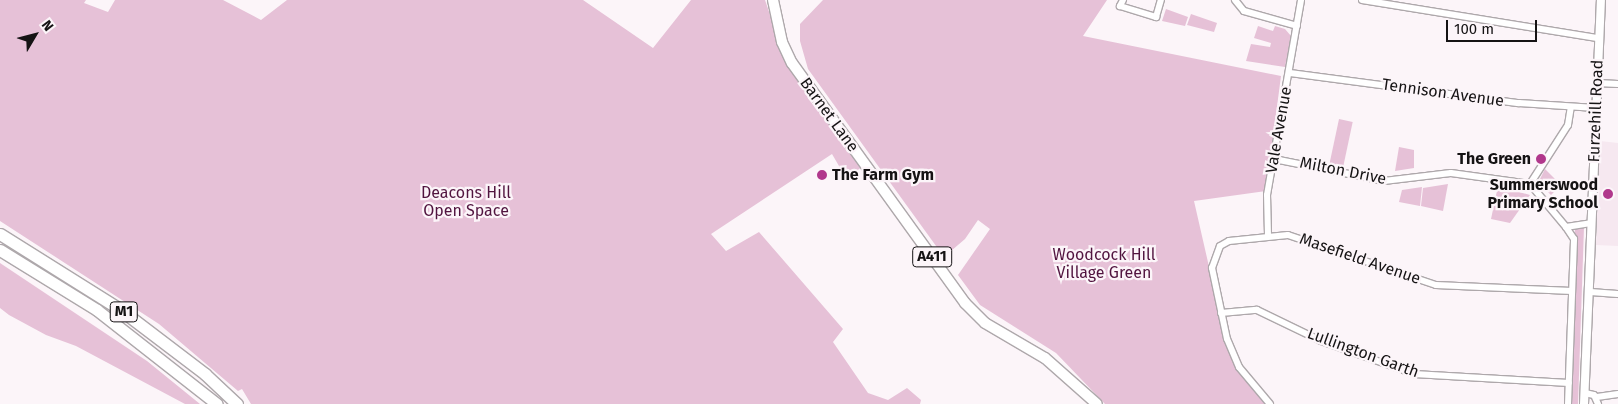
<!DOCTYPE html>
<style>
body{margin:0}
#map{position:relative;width:1618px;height:404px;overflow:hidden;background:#fcf5f9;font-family:"Fira Sans",sans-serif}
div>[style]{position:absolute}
.built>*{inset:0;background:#f6e8f0}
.green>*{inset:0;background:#e6c1d7;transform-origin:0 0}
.roads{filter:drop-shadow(1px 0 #aea8ab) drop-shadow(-1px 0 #aea8ab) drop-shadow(0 1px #aea8ab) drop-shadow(0 -1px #aea8ab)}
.minor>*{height:6px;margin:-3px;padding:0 3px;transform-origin:3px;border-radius:3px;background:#fff}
.tertiary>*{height:8px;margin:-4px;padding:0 4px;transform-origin:4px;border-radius:4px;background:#fff}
.primary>*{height:10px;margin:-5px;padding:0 5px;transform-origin:5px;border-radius:5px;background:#fff}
.motorway>*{height:11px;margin:-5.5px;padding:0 5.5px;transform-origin:5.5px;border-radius:5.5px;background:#fff}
.dots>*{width:14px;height:14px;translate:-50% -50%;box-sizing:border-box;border:2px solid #fcf5f9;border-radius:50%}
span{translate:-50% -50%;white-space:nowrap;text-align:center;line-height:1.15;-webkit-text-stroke:4.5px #fcf5f9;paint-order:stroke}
.shield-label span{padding:1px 4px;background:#fcf5f9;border:1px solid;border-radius:4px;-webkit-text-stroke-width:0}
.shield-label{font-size:15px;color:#151314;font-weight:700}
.street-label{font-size:16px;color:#151314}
.poi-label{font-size:16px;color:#151314;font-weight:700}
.right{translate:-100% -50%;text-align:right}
.left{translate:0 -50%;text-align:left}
.park-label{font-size:16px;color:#51143f}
.north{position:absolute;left:10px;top:10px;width:50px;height:50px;-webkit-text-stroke:4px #fcf5f9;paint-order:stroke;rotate:53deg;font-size:14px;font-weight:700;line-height:20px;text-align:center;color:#151314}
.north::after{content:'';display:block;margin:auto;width:18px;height:22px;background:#151314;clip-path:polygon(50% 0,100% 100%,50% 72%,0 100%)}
.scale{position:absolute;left:1446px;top:20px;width:91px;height:22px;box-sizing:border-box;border:2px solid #151314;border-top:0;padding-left:6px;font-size:15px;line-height:18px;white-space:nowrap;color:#151314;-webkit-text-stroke:4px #fcf5f9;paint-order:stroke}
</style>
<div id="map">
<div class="built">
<div style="clip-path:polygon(1600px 141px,1618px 143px,1618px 246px,1596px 245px)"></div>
</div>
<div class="green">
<div style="clip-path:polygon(0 0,86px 0,84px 3px,108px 12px,115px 0,223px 0,261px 20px,287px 0,583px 0,653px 48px,691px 0,765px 0,786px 62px,862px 167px,846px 178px,832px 154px,711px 234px,726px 251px,759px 232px,843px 329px,833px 342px,868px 393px,888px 400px,907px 388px,921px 400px,920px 404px,251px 404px,242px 389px,238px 391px,159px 324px,0 221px)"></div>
<div style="clip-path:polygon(823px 0,1107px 0,1083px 36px,1281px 76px,1266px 191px,1194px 201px,1226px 341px,1233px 361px,1266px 404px,1105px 404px,1056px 353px,980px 305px,958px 275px,990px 229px,978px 220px,965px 239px,944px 257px,808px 69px,800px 41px,800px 24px)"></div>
<div style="clip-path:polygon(1166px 9px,1188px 17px,1185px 26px,1162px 21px)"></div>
<div style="clip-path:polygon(1191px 14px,1217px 23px,1214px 32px,1187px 25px)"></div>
<div style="clip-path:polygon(1258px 26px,1273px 31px,1275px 26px,1285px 29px,1291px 36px,1285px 67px,1246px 61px,1251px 44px,1270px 47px,1271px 43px,1254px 38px)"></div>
<div style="left:1339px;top:119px;width:14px;height:45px;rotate:12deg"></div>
<div style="clip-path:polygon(1399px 147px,1414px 150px,1414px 168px,1395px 171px)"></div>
<div style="clip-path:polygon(1545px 169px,1561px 185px,1551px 195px,1541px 185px,1536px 187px)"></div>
<div style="clip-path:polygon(1448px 184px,1443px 211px,1421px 206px,1423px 188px)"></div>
<div style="clip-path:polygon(1498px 186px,1530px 195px,1510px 223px,1491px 219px)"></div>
<div style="clip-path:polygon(1422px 187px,1420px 206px,1399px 202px,1402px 190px)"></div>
<div style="clip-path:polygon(1584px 227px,1578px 404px,1571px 404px,1575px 228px)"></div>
<div style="clip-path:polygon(0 263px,147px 361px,200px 404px,185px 404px,76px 346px,46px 335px,9px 315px,0 308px)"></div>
</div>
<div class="roads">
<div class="minor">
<div style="left:1123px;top:0;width:7px;rotate:117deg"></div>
<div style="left:1120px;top:6px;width:38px;rotate:17deg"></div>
<div style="left:1156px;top:17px;width:18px;rotate:-74deg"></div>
<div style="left:1235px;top:0;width:14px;rotate:51deg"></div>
<div style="left:1244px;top:11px;width:55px;rotate:15.8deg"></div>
<div style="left:1362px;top:0;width:238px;rotate:9.2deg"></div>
<div style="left:1290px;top:73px;width:231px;rotate:7.5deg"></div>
<div style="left:1519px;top:103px;width:77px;rotate:3.7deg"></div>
<div style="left:1597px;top:83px;width:21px;rotate:3deg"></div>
<div style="left:1274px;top:159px;width:112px;rotate:11.3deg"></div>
<div style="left:1384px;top:181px;width:67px;rotate:-6.8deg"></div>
<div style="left:1451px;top:173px;width:80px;rotate:7.9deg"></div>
<div style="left:1566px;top:227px;width:56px;rotate:-129.9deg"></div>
<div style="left:1530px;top:184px;width:70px;rotate:-57.2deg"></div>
<div style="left:1568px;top:125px;width:18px;rotate:-81deg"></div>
<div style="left:1268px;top:235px;width:40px;rotate:-91.4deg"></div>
<div style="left:1267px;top:195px;width:198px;rotate:-80.1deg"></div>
<div style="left:1590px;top:292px;width:28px;rotate:4deg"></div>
<div style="left:1221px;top:313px;width:36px;rotate:-5deg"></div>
<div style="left:1257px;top:310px;width:71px;rotate:25.8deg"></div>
<div style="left:1321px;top:341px;width:99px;rotate:19.5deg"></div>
<div style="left:1414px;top:374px;width:155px;rotate:3.3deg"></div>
<div style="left:1585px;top:393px;width:9px;rotate:13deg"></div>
<div style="left:1594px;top:395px;width:10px;rotate:66deg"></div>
<div style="left:1597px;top:397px;width:21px;rotate:-8deg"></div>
<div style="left:1270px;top:404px;width:48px;rotate:-130deg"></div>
<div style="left:1239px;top:367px;width:30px;rotate:-113deg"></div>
<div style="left:1227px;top:339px;width:73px;rotate:-101.9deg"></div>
<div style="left:1212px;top:268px;width:23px;rotate:-70deg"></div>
<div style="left:1220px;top:246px;width:10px;rotate:-29deg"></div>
<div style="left:1229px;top:241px;width:59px;rotate:-5.8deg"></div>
<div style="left:1288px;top:235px;width:156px;rotate:18.7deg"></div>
<div style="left:1436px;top:285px;width:136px;rotate:2.5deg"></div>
<div style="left:1568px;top:404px;width:165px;rotate:-87.9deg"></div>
<div style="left:1574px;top:239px;width:14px;rotate:-124deg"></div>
<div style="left:1566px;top:227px;width:25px;rotate:-9deg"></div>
</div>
<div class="tertiary">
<div style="left:1584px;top:404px;width:404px;rotate:-87.6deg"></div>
</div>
<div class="primary">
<div style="left:773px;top:0;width:43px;rotate:77.9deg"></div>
<div style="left:782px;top:42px;width:23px;rotate:65deg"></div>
<div style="left:792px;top:63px;width:296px;rotate:54.2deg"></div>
<div style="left:965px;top:303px;width:28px;rotate:45deg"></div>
<div style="left:985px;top:323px;width:69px;rotate:30.3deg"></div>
<div style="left:1045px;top:358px;width:69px;rotate:41.5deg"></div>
</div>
<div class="motorway">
<div style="left:0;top:234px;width:143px;rotate:32.1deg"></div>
<div style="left:121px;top:310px;width:106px;rotate:37.3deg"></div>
<div style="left:205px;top:374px;width:44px;rotate:43.2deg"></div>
<div style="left:0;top:250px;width:114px;rotate:31.7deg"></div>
<div style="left:97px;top:310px;width:152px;rotate:38.1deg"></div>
</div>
</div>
<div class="dots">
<div style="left:1541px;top:159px;background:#b1388c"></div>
<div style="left:822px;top:175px;background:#b1388c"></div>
<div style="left:1608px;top:194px;background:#b1388c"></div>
</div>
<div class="shield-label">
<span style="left:932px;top:257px">A411</span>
<span style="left:124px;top:312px">M1</span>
</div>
<div class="street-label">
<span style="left:1443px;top:93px;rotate:8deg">Tennison Avenue</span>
<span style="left:1596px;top:111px;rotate:-88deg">Furzehill Road</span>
<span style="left:829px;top:115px;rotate:54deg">Barnet Lane</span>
<span style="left:1279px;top:130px;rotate:-80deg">Vale Avenue</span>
<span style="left:1343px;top:171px;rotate:11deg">Milton Drive</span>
<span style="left:1360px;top:259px;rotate:19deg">Masefield Avenue</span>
<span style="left:1363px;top:353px;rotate:20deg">Lullington Garth</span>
</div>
<div class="poi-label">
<span class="right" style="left:1531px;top:159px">The Green</span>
<span class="left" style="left:832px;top:175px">The Farm Gym</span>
<span class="right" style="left:1598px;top:194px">Summerswood<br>Primary School</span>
</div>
<div class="park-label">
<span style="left:466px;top:202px">Deacons Hill<br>Open Space</span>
<span style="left:1104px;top:264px">Woodcock Hill<br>Village Green</span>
</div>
<div class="north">N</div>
<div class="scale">100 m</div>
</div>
